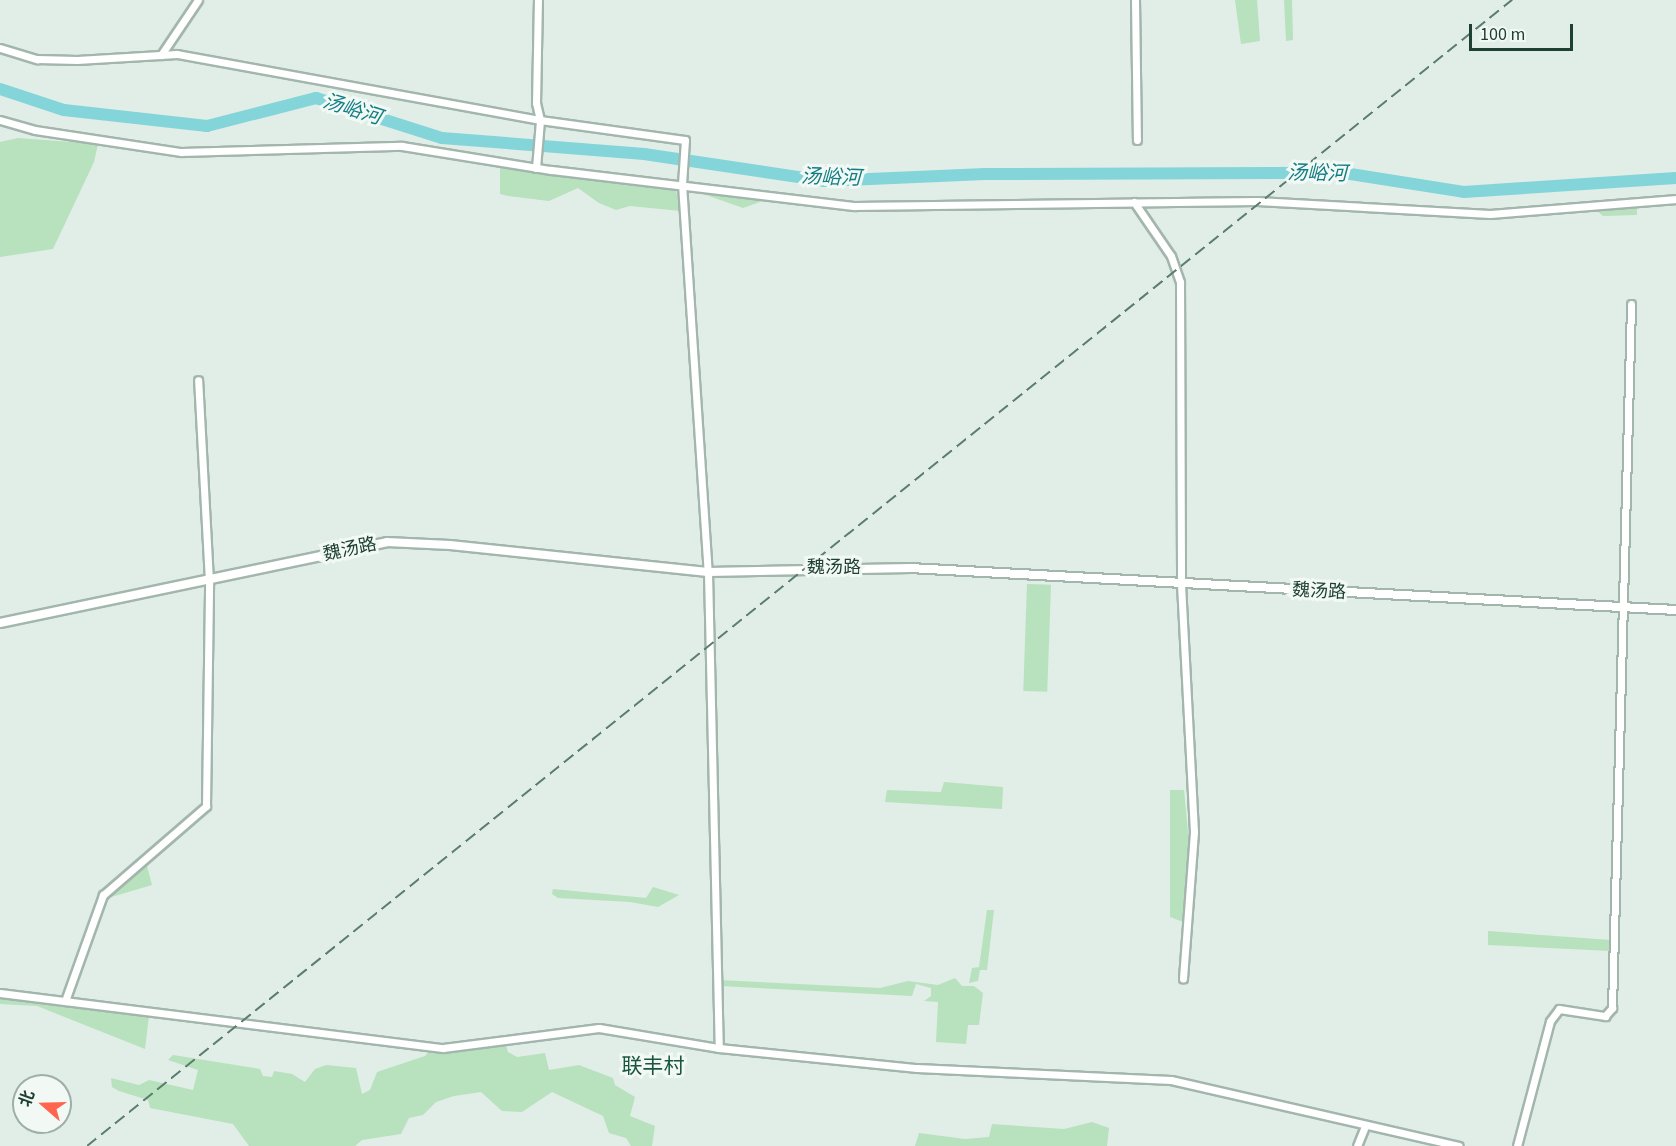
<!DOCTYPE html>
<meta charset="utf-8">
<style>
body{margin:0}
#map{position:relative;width:1676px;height:1146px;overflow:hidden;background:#e1ede7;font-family:"Source Sans 3","Noto Sans SC",sans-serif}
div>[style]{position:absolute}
.green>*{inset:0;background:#b8e1be;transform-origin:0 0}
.river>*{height:12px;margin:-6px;padding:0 6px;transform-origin:6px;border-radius:6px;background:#83d5d9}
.roads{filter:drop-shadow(2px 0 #a3b6ae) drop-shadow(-2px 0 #a3b6ae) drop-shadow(0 2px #a3b6ae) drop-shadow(0 -2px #a3b6ae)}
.minor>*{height:7px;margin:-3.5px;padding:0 3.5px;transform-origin:3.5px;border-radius:3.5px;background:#fff}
.tertiary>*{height:8px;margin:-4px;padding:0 4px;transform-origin:4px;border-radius:4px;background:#fff}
.rail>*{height:2px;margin-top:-1px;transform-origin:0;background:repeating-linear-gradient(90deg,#5a7c6f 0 12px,transparent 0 18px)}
span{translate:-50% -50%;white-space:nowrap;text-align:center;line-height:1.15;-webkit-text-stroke:6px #f2f9f5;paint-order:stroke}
.street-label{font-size:18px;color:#1f4034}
.water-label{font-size:20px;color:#127d84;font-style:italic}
.quarter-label{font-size:21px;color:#195540}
.north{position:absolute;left:12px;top:1074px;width:60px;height:60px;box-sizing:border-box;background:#f2f9f5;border:2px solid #9eafa8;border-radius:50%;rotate:290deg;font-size:16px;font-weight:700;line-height:24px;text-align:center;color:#1f4034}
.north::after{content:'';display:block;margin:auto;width:21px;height:27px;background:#ff654e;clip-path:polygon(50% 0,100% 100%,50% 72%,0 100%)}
.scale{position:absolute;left:1469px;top:24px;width:104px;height:27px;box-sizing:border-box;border:3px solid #1f4034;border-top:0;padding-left:8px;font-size:18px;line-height:21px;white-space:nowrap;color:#1f4034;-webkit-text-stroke:4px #f2f9f5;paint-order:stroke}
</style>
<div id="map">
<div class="green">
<div style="clip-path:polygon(1235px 0,1257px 0,1260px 41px,1241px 44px)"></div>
<div style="clip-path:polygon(1284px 0,1292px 0,1293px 40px,1286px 41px)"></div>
<div style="clip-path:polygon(18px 138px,98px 144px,94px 162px,53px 249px,0 257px,0 142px)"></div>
<div style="clip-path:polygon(500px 165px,675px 187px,681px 211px,630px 206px,616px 210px,599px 203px,578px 188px,549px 201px,508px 196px,500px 194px)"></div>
<div style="clip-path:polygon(692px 190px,766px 199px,768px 199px,743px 208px)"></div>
<div style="clip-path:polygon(1594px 208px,1637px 209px,1637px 215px,1603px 216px)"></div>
<div style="left:1027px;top:584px;width:24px;height:107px;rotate:2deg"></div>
<div style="clip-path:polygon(944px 782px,1003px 787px,1002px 809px,885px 802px,887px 790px,941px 792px)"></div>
<div style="clip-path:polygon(1170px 790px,1184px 790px,1190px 853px,1186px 923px,1170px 917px)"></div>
<div style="clip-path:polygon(146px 862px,152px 885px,101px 900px)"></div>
<div style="clip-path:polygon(653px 887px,679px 895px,658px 907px,630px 902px,558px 898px,552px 894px,553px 889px,646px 898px)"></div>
<div style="clip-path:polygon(987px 910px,994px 910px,987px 970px,980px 970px,978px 981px,969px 983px,972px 968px,979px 967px)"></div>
<div style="clip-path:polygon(1488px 931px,1611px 940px,1610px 951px,1488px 945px)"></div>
<div style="clip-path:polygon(955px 978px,962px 986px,974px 986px,983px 993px,979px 1025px,968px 1025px,966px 1044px,936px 1042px,938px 1002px,924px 1001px,931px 996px,931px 988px,916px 984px,912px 996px,720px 986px,719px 980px,880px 988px,908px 981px,938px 985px)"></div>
<div style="clip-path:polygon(0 995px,149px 1016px,145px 1049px,37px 1006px,0 1004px)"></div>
<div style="clip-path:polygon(505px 1042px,508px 1052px,517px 1057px,545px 1053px,549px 1070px,579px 1065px,613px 1078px,615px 1085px,635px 1097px,630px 1116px,655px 1126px,652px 1146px,631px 1146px,626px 1138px,609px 1133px,603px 1116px,552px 1092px,522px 1112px,502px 1111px,481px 1092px,454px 1096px,436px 1102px,423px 1115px,409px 1118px,401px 1134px,362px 1140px,355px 1146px,249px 1146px,233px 1124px,150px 1108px,148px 1100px,119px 1091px,112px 1087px,111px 1078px,139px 1085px,149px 1080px,193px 1090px,198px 1070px,168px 1060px,173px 1055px,260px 1069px,263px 1076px,272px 1077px,274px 1071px,292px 1074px,305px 1082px,315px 1069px,326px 1065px,356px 1068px,362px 1094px,370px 1090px,377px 1072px,425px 1056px,431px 1049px)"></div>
<div style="clip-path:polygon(1092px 1122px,1109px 1128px,1107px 1146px,915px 1146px,919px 1133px,965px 1139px,989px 1137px,992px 1124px,1064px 1129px)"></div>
</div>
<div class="river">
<div style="left:0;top:89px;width:67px;rotate:18.2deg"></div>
<div style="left:64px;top:110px;width:144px;rotate:6.4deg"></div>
<div style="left:207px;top:126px;width:113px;rotate:-14.4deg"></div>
<div style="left:316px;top:98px;width:132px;rotate:17.6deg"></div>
<div style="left:442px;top:138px;width:203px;rotate:4.5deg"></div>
<div style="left:644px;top:154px;width:182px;rotate:8.5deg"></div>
<div style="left:824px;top:181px;width:161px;rotate:-2.5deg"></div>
<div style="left:985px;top:174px;width:359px;rotate:-0.2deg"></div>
<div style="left:1344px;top:173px;width:121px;rotate:9deg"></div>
<div style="left:1464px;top:192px;width:212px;rotate:-3.8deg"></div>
</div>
<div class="roads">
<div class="minor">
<div style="left:1135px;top:0;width:140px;rotate:89.2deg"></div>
<div style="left:0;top:48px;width:39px;rotate:17deg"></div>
<div style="left:37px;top:59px;width:40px;rotate:1.4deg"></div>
<div style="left:77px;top:60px;width:100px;rotate:-3.4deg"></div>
<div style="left:177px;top:54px;width:369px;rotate:10.3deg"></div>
<div style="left:540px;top:120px;width:146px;rotate:7.9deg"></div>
<div style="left:685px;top:140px;width:44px;rotate:93.9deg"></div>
<div style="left:682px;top:184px;width:389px;rotate:86.2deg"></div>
<div style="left:708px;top:572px;width:476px;rotate:88.7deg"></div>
<div style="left:161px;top:55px;width:66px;rotate:-56.1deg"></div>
<div style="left:0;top:120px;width:36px;rotate:16deg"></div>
<div style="left:35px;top:130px;width:148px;rotate:8.6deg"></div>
<div style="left:181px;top:152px;width:221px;rotate:-1.6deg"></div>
<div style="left:402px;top:146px;width:151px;rotate:9.2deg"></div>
<div style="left:551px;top:170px;width:305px;rotate:6.8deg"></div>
<div style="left:854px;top:206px;width:403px;rotate:-0.7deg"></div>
<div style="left:1257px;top:201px;width:233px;rotate:3.2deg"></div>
<div style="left:1490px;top:214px;width:187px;rotate:-4.6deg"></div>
<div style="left:536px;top:168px;width:48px;rotate:-85.2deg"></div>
<div style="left:540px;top:120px;width:17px;rotate:-103deg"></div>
<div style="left:536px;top:103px;width:103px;rotate:-88.9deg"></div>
<div style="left:1134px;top:202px;width:65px;rotate:55.6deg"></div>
<div style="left:1171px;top:256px;width:28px;rotate:71deg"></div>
<div style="left:1180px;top:282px;width:302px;rotate:89.8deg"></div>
<div style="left:1181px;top:584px;width:248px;rotate:87deg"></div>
<div style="left:1194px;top:832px;width:147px;rotate:94.3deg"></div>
<div style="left:0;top:993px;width:446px;rotate:7.1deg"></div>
<div style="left:443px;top:1048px;width:157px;rotate:-7.3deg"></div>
<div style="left:599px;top:1028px;width:122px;rotate:9.5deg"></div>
<div style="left:719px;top:1048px;width:199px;rotate:5.8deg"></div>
<div style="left:917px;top:1068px;width:254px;rotate:2.7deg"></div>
<div style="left:1171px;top:1080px;width:295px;rotate:12.9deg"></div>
<div style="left:65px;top:1001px;width:113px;rotate:-70.3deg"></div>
<div style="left:103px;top:895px;width:136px;rotate:-40.8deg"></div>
<div style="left:206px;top:806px;width:225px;rotate:-89.2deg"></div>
<div style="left:209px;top:581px;width:201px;rotate:-93.1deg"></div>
<div style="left:1357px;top:1146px;width:22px;rotate:-68deg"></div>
<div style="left:1517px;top:1146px;width:129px;rotate:-75.2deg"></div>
<div style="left:1550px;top:1021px;width:15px;rotate:-53deg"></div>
<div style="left:1559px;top:1009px;width:47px;rotate:8.7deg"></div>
<div style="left:1605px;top:1016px;width:11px;rotate:-49deg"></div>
<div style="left:1612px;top:1008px;width:704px;rotate:-88.45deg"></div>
</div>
<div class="tertiary">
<div style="left:0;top:623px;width:395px;rotate:-11.8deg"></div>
<div style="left:387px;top:542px;width:63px;rotate:2.7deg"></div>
<div style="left:450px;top:545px;width:259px;rotate:6deg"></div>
<div style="left:708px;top:572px;width:202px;rotate:-1.1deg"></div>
<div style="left:910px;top:568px;width:767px;rotate:3.14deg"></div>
</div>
</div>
<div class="rail">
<div style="left:87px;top:1146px;width:1829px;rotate:-38.81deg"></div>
</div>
<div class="street-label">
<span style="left:350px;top:550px;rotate:-12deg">魏汤路</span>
<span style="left:834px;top:568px">魏汤路</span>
<span style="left:1319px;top:592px;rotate:3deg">魏汤路</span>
</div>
<div class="water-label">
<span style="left:352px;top:110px;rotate:17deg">汤峪河</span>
<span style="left:1317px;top:174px;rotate:1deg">汤峪河</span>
<span style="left:831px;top:178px;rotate:2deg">汤峪河</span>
</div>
<div class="quarter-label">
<span style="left:653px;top:1066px">联丰村</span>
</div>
<div class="north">北</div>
<div class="scale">100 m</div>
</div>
